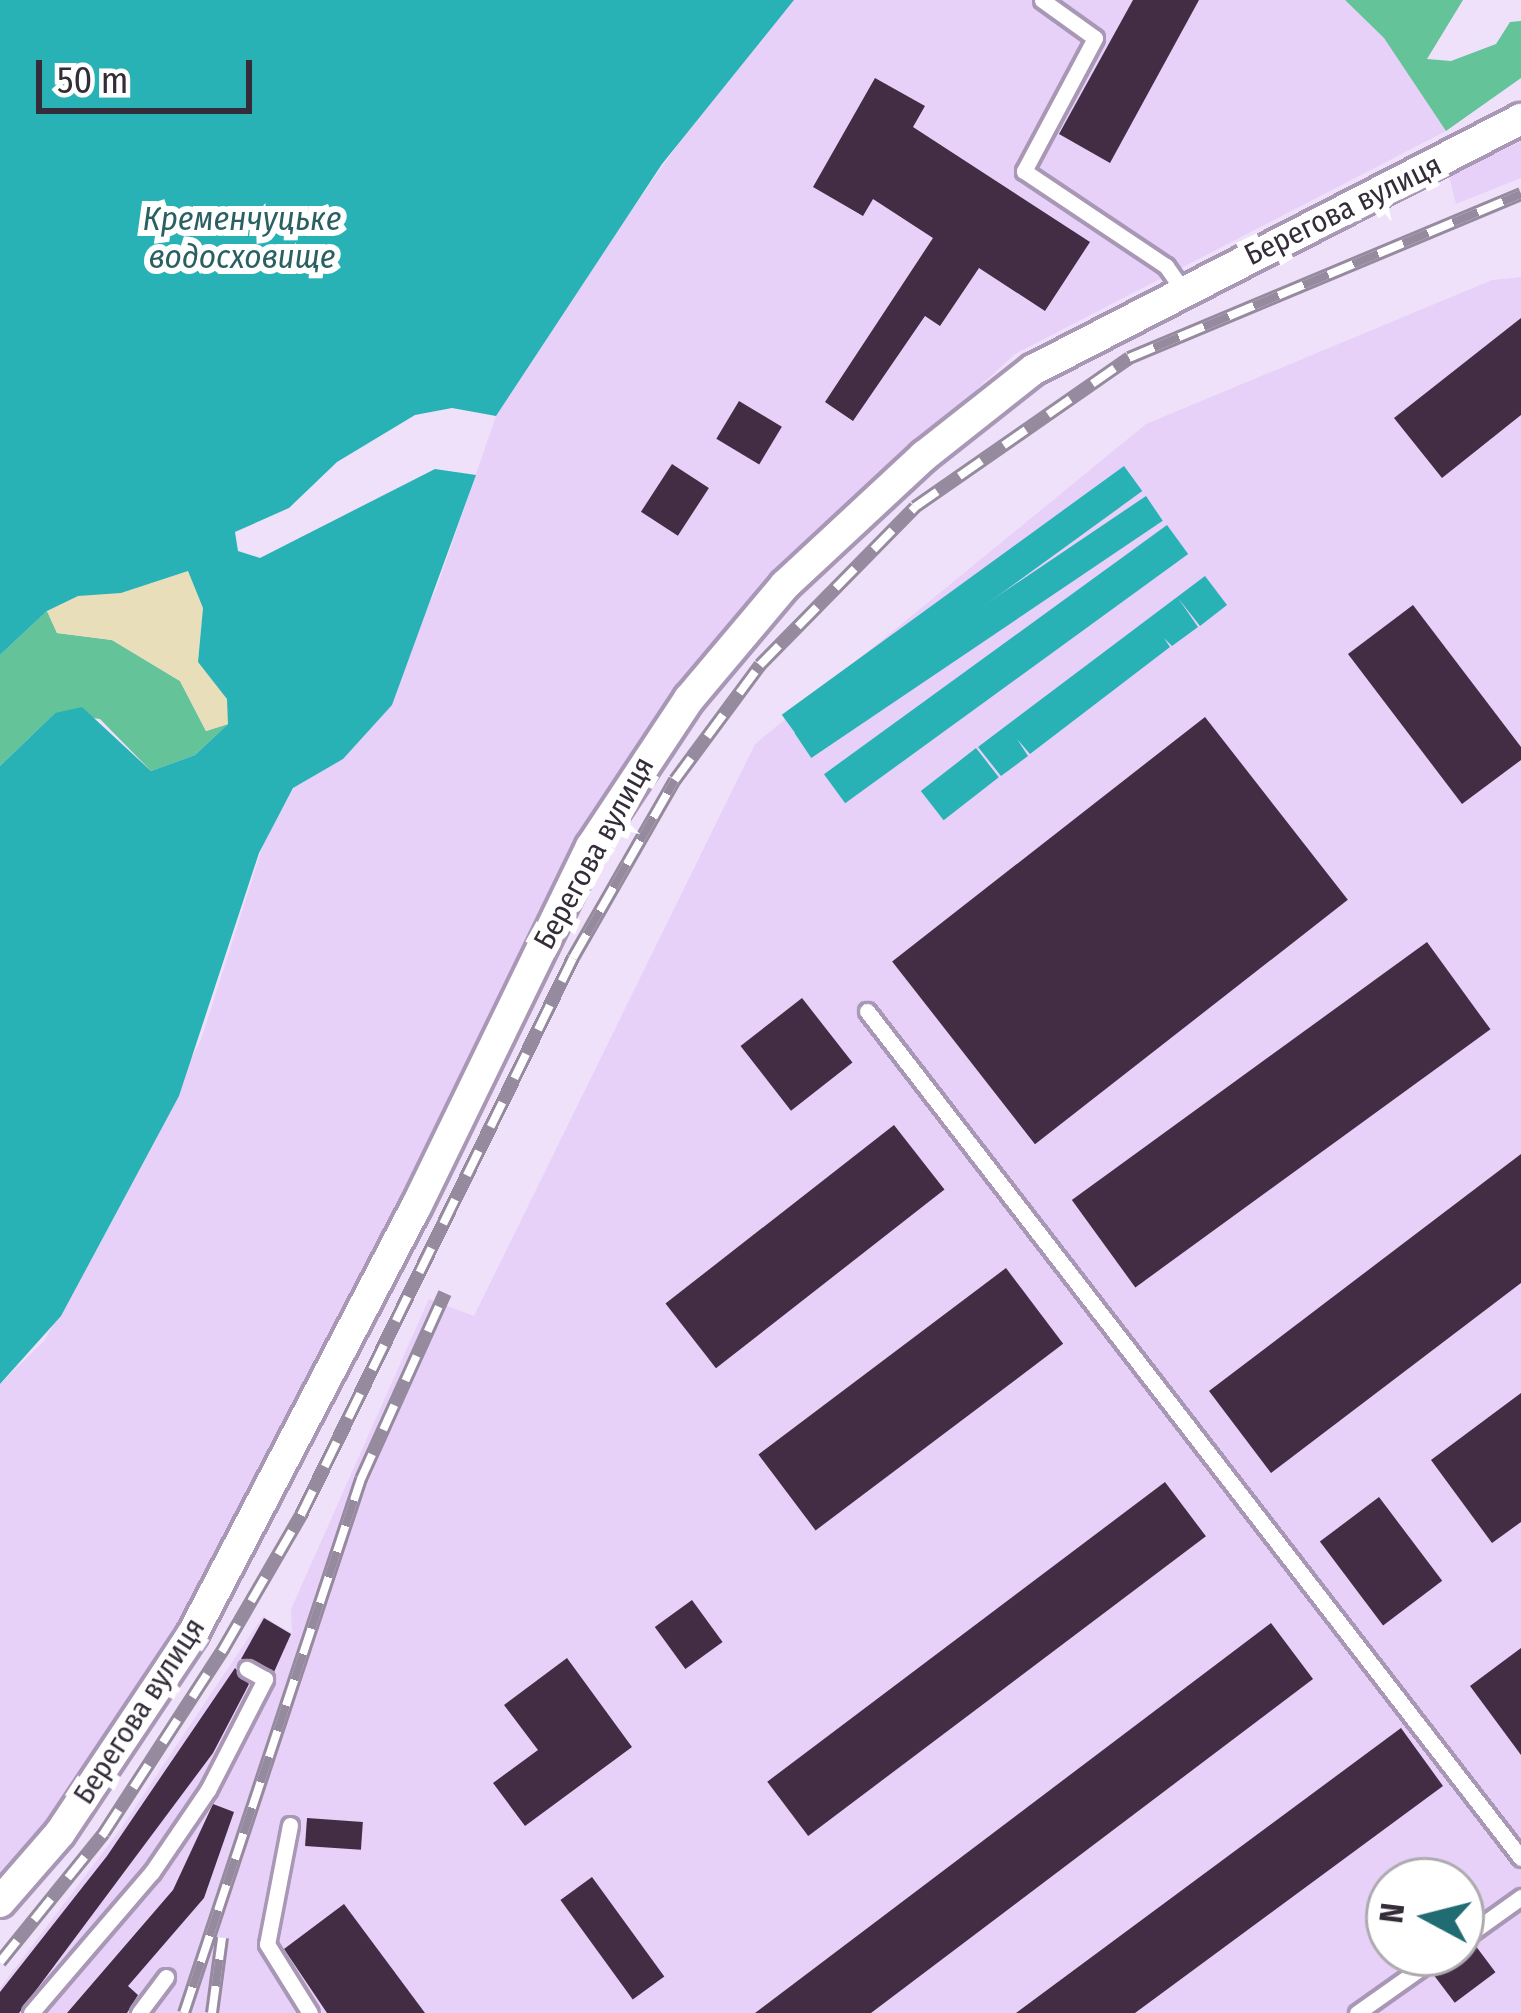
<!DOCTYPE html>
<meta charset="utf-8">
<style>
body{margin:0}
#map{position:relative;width:1521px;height:2013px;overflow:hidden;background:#f0e1fb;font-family:"Fira Sans Condensed",sans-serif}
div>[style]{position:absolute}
.built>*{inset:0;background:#e7d1f8}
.forest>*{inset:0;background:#64c399}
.sand>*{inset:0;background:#e8deb9}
.water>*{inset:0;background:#29b2b6;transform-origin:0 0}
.building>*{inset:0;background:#432d44;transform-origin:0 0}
.roads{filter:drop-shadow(3px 0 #a897b5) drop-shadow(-3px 0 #a897b5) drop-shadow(0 3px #a897b5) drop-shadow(0 -3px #a897b5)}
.lane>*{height:15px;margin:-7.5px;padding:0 7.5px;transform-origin:7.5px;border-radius:7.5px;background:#fff}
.street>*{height:30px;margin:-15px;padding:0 15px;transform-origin:15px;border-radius:15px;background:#fff}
.rail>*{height:14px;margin-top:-7px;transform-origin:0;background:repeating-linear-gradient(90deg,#fff 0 27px,#968a9e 0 54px);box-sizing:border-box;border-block:3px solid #968a9e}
span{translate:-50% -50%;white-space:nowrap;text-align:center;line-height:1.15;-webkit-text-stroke:12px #fff;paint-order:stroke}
.street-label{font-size:30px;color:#342d39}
.water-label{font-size:33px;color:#2b6062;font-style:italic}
.north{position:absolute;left:1365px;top:1857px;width:120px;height:120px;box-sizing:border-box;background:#fff;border:3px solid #aeabb0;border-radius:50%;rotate:277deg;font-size:33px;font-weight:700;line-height:48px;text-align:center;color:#342d39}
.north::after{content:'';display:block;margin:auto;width:42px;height:54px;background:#206c72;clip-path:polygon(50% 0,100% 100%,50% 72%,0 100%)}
.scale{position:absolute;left:36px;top:60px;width:216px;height:54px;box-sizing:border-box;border:6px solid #342d39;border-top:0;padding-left:15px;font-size:36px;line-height:42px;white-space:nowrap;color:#342d39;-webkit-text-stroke:9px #fff;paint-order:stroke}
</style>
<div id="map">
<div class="built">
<div style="clip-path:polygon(794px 0,1345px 0,1384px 38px,1446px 131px,1015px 354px,916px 445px,646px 752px,302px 1424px,62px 1808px,0 1886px,0 1384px,44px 1341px,117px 1212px,202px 1037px,265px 839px,300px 777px,343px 759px,436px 590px,496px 416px,535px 347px,712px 96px)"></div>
<div style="clip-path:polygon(1521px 141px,1521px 178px,1456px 204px,1449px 176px)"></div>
<div style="clip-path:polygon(evenodd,1521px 277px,1521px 2013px,0 2013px,0 1988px,120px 1830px,263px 1616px,292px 1633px,291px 1609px,429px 1299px,474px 1316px,755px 744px,1146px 424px,1492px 280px,1521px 277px,1389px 1881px,1461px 1881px,1461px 1953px,1389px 1953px,1389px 1881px)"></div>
</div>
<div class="forest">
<div style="clip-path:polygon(1345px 0,1463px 0,1427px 59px,1451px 61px,1496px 44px,1510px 22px,1521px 21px,1521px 78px,1446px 131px,1384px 38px)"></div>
<div style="clip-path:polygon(47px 611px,57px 633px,112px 640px,180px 681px,206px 731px,228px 724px,195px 755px,151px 771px,100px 719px,55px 713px,0 766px,0 655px)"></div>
</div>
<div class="sand">
<div style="clip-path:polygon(188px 571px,203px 607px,198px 662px,228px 699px,228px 724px,206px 731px,180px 681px,112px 640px,57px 633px,47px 611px,66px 601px,63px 591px,121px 593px)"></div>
</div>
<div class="water">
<div style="clip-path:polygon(0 0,794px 0,662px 164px,496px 416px,452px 408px,415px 415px,337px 462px,289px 508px,235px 532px,238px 551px,260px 558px,435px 469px,476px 475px,392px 705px,343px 759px,293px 788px,259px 853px,179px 1096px,61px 1316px,0 1384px,0 766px,55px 713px,82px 707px,151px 771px,195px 755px,228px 724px,227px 699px,198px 662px,203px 608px,188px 571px,121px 593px,78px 596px,47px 611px,0 655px)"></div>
<div style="left:1124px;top:466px;width:31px;height:423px;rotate:54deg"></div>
<div style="left:1146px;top:496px;width:30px;height:424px;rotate:56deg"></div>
<div style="left:1167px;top:525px;width:36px;height:424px;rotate:54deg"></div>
<div style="clip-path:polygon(1205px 576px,1227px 605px,1200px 626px,1178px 598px,1198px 627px,1172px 646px,1164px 638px,1170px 647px,1030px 754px,1017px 739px,1028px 756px,1001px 776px,978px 747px)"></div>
<div style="left:976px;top:748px;width:37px;height:70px;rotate:52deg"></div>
</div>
<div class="building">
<div style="clip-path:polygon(1133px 0,1199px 0,1110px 163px,1059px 134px)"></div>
<div style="clip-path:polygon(875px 78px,925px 106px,913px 127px,1090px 242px,1045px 311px,979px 268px,940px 326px,925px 316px,853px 421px,825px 402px,933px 238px,873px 199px,863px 216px,813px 187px)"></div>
<div style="clip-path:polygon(1521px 318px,1521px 415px,1442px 478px,1394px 418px)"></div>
<div style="left:739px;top:401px;width:50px;height:44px;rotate:31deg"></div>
<div style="left:672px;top:464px;width:44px;height:57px;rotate:33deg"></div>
<div style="clip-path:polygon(1413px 605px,1521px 747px,1521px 760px,1462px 804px,1348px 654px)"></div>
<div style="left:1205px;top:717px;width:232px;height:397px;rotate:52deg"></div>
<div style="left:1427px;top:942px;width:108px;height:439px;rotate:54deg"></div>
<div style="left:802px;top:998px;width:82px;height:78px;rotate:52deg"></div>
<div style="left:894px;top:1125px;width:82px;height:290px;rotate:52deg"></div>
<div style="clip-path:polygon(1521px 1154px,1521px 1283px,1271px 1473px,1209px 1391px)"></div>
<div style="left:1006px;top:1268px;width:95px;height:310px;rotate:53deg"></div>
<div style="clip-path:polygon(1521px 1393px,1521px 1522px,1492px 1543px,1431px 1460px)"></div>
<div style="left:1165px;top:1482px;width:68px;height:498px;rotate:53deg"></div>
<div style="left:1379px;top:1497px;width:105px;height:74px;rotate:53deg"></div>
<div style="left:692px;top:1600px;width:52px;height:46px;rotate:54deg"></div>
<div style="clip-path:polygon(264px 1618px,291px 1634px,274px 1672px,241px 1659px)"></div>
<div style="clip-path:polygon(1271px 1623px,1313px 1679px,871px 2013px,755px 2013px)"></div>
<div style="clip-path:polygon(1521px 1648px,1521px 1755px,1470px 1686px)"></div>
<div style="clip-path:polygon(567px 1658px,632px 1747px,525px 1826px,493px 1783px,538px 1750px,504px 1705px)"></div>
<div style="clip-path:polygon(235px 1668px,249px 1684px,213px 1753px,19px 2013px,0 2013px,0 1992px,107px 1856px)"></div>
<div style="clip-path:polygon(1401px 1728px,1443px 1786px,1135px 2013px,1016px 2013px)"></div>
<div style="clip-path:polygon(213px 1804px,234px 1812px,204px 1898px,128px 1986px,138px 1995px,127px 2013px,67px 2013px,173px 1890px)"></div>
<div style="left:307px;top:1818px;width:56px;height:28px;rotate:4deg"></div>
<div style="left:592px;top:1877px;width:123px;height:39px;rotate:54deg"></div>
<div style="clip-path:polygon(344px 1904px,425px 2013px,327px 2013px,284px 1949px)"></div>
<div style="left:1475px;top:1945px;width:34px;height:51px;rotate:53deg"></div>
</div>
<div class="roads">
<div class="lane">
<div style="left:1042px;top:0;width:65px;rotate:35.6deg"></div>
<div style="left:1095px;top:38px;width:151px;rotate:118.1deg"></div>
<div style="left:1024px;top:171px;width:171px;rotate:33.8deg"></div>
<div style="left:1166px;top:266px;width:29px;rotate:55deg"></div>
<div style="left:867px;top:1011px;width:1070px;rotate:52.33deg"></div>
<div style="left:290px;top:1825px;width:121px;rotate:100.9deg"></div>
<div style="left:267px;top:1944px;width:81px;rotate:58.1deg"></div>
<div style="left:1461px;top:1940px;width:74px;rotate:-35.6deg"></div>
<div style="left:31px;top:2013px;width:186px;rotate:-49.4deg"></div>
<div style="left:152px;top:1872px;width:99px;rotate:-55.7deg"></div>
<div style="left:208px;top:1790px;width:125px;rotate:-62.8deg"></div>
<div style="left:265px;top:1679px;width:21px;rotate:-151deg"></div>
<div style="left:139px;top:2013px;width:45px;rotate:-53.1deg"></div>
<div style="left:1357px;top:2013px;width:104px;rotate:-35.2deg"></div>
</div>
<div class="street">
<div style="left:0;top:1902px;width:91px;rotate:-49deg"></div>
<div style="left:60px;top:1833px;width:238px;rotate:-56.3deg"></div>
<div style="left:192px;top:1635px;width:483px;rotate:-62.4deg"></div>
<div style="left:416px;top:1207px;width:400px;rotate:-64.1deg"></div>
<div style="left:591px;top:847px;width:178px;rotate:-56.5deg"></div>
<div style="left:689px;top:699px;width:149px;rotate:-49.9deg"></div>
<div style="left:785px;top:585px;width:190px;rotate:-42.9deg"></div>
<div style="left:924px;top:456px;width:139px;rotate:-38.3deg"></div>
<div style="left:1033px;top:370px;width:549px;rotate:-27.22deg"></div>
</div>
</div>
<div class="rail">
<div style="left:0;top:1962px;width:166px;rotate:-51.1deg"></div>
<div style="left:104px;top:1833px;width:221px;rotate:-57deg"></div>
<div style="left:224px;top:1648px;width:154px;rotate:-59.9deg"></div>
<div style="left:301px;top:1515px;width:620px;rotate:-63.97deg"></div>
<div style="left:573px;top:958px;width:205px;rotate:-60.2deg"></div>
<div style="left:675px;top:780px;width:143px;rotate:-53.5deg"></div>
<div style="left:760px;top:665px;width:221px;rotate:-45.5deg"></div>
<div style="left:915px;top:507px;width:261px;rotate:-34.8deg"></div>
<div style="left:1129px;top:358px;width:425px;rotate:-22.7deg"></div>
<div style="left:184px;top:2013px;width:563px;rotate:-71.66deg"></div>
<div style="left:361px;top:1479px;width:204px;rotate:-65.7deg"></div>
<div style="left:212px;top:2013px;width:76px;rotate:-82.4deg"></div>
</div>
<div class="street-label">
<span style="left:1343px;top:210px;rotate:-26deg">Берегова вулиця</span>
<span style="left:594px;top:853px;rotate:-61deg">Берегова вулиця</span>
<span style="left:139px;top:1711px;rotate:-57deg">Берегова вулиця</span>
</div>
<div class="water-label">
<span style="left:242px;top:239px">Кременчуцьке<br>водосховище</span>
</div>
<div class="north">N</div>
<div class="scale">50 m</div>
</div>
